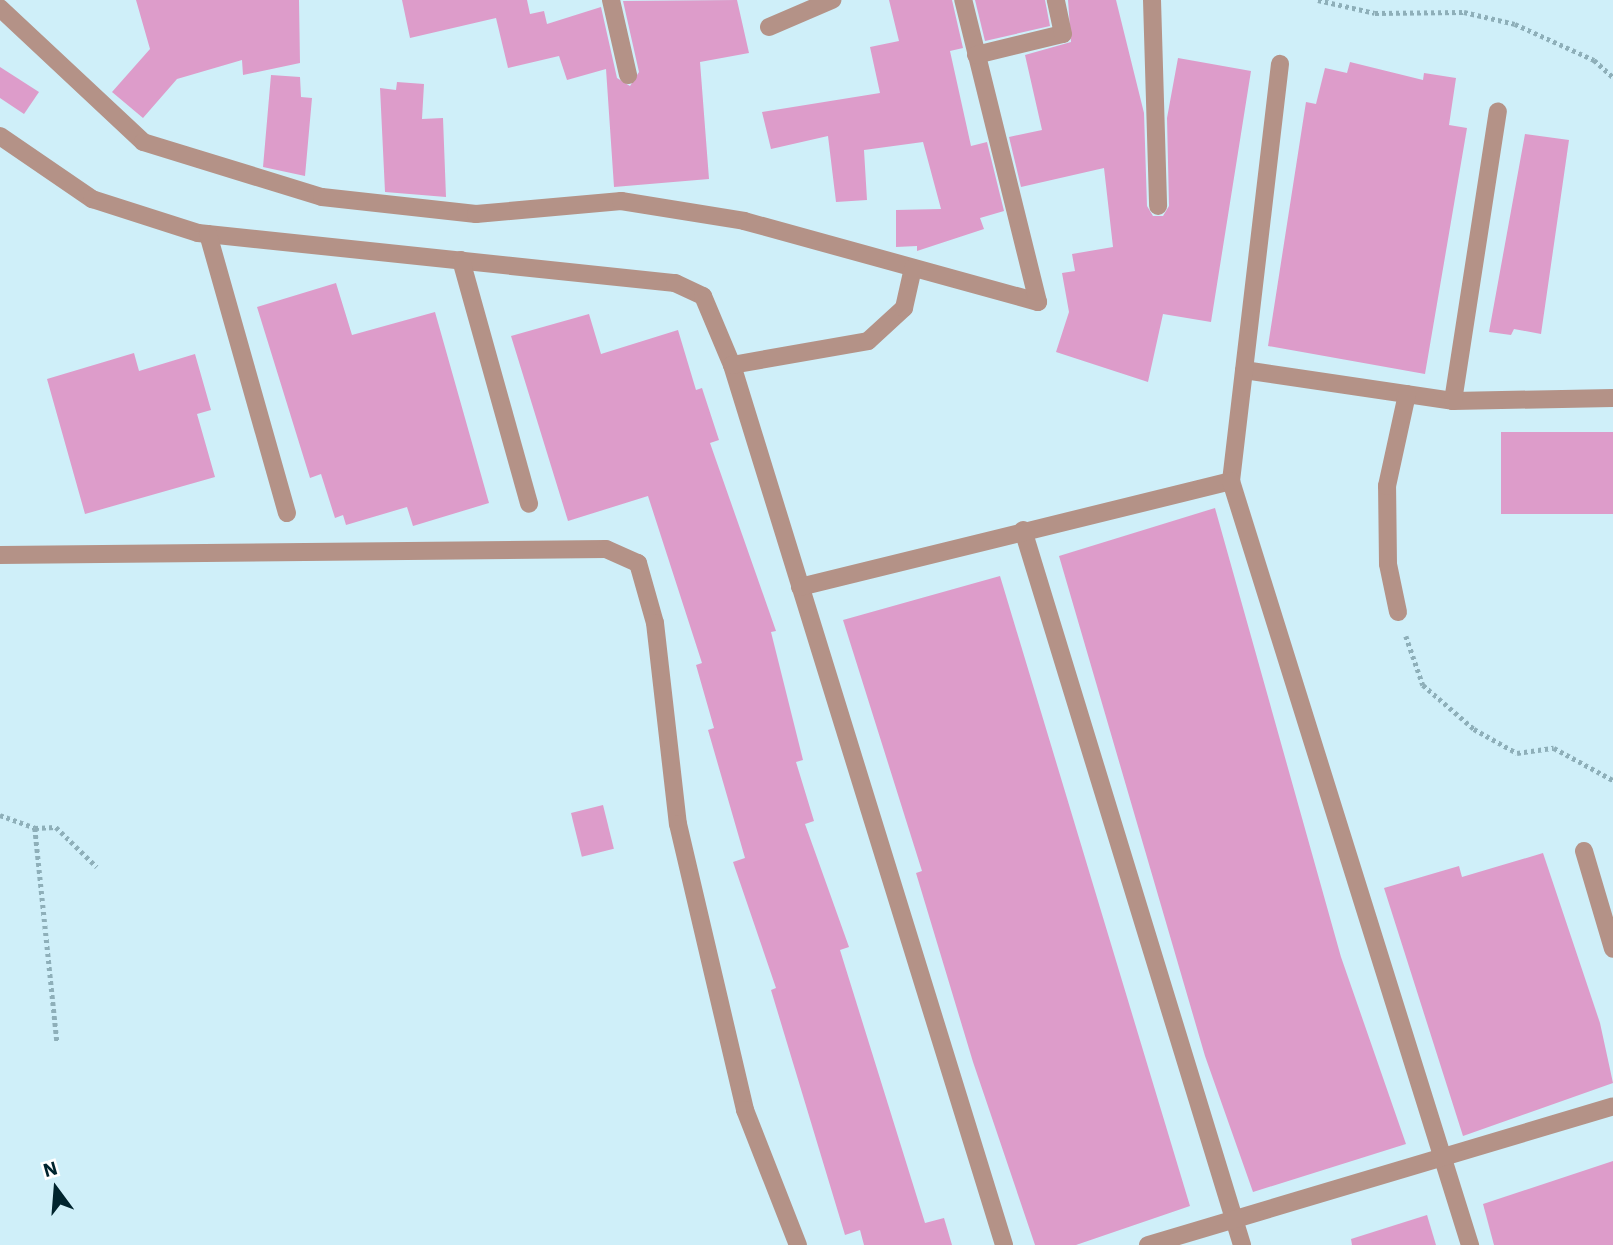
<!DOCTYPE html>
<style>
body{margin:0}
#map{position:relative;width:1613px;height:1245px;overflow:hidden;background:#cfeff9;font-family:"IBM Plex Sans",sans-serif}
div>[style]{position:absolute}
.building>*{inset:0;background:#dd9cca;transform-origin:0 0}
.path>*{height:4.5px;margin-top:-2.25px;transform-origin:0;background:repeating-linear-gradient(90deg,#8eafb9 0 3.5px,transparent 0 7px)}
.street>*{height:18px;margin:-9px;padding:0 9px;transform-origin:9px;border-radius:9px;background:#b49287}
span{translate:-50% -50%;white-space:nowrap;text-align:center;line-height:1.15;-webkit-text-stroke:6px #fff;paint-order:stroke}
.north{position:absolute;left:21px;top:1154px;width:70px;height:70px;-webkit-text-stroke:5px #fff;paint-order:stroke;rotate:344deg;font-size:19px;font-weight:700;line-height:28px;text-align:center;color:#00242e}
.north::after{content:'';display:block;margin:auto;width:24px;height:32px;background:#00242e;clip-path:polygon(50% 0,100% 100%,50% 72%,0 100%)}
</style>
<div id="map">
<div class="building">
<div style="clip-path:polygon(136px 0,299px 0,300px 63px,243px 75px,242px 60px,177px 79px,143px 118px,112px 92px,150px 49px)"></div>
<div style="clip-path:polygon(402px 0,527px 0,530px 14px,544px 11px,547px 24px,601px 7px,617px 78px,630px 86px,639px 72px,623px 1px,737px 0,749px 53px,700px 62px,709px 179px,614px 187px,606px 69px,567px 80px,559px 56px,508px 68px,496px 18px,410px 38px)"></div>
<div style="clip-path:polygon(889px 0,952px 0,963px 48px,950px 51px,971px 146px,987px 142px,1004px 211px,980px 218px,984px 229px,917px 251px,917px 246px,896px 247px,896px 210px,941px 209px,923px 142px,864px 150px,867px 200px,836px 202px,828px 136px,771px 149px,762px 112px,880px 93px,870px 47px,899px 41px)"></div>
<div style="clip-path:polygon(975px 0,1045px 0,1050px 26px,985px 41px)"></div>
<div style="clip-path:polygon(1068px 0,1116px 0,1144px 113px,1147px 206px,1153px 216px,1163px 216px,1169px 206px,1167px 118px,1178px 58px,1251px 71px,1211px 322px,1163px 314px,1148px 382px,1056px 352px,1069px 312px,1062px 273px,1075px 271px,1072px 254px,1113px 247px,1104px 168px,1021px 187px,1009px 137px,1042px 130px,1025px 55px,1071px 42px)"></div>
<div style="clip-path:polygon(1350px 62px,1423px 80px,1424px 73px,1456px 78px,1449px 125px,1467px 128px,1425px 374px,1268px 346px,1306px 102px,1316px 104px,1325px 68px,1347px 73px)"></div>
<div style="clip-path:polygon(0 67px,39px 92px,24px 114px,0 98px)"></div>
<div style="clip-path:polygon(271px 75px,300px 77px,301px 97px,312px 98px,305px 176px,263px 167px)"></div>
<div style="clip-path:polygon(397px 82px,424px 84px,422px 119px,443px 118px,446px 197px,385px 192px,380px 88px,396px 90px)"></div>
<div style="clip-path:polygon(1525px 134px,1569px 140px,1541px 334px,1514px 329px,1511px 335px,1489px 332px)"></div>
<div style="clip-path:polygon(336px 283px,352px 335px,435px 312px,489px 503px,413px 526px,407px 507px,346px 525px,343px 515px,335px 518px,321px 474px,310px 478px,257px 307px)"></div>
<div style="clip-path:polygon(589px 314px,601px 354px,678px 330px,696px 390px,702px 388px,719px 440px,710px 443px,776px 631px,771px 632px,803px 760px,796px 762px,814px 821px,805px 824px,849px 947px,840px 950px,925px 1223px,944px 1218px,952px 1245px,864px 1245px,860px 1230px,845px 1235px,771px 990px,776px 988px,733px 862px,745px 858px,708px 730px,714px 728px,696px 665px,702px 663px,648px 496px,568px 521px,511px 336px)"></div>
<div style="clip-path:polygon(134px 353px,139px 371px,195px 354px,211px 410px,197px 414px,215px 477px,85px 514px,47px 379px)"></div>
<div style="left:1613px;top:432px;width:82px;height:112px;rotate:90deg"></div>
<div style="clip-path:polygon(1215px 508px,1341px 957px,1406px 1144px,1253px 1192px,1205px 1056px,1059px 556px)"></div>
<div style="clip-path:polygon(1000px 576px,1190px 1206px,1076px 1245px,1035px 1245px,973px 1062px,916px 873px,922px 871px,843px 620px)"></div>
<div style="left:603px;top:805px;width:45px;height:33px;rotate:76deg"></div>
<div style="clip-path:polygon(1543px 853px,1600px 1023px,1613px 1083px,1463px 1136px,1384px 888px,1459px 866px,1462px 877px)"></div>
<div style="clip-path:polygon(1613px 1161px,1613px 1245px,1494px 1245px,1483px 1204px)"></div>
<div style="clip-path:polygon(1427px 1215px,1436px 1245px,1352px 1245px,1351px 1239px)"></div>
</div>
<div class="path">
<div style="left:1318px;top:0;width:58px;rotate:12.8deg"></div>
<div style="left:1375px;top:13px;width:89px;rotate:-0.6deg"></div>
<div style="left:1464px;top:12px;width:52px;rotate:13.2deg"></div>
<div style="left:1515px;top:24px;width:87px;rotate:24.5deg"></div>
<div style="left:1594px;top:60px;width:25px;rotate:42deg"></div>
<div style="left:1406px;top:636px;width:52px;rotate:70.9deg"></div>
<div style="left:1423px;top:685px;width:67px;rotate:40.8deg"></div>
<div style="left:1474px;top:729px;width:49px;rotate:29.2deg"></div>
<div style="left:1517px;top:753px;width:37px;rotate:-8deg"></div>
<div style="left:1554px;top:748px;width:67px;rotate:28.5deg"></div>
<div style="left:0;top:815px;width:37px;rotate:20deg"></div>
<div style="left:35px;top:828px;width:215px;rotate:84.1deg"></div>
<div style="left:35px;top:828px;width:21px;rotate:-3deg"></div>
<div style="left:56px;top:827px;width:57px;rotate:44.3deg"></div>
</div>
<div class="street">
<div style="left:611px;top:0;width:77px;rotate:77.2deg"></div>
<div style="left:1152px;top:0;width:206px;rotate:88.3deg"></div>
<div style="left:0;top:8px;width:196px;rotate:43.1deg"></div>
<div style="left:143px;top:142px;width:187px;rotate:17.1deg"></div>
<div style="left:322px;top:197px;width:155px;rotate:6.3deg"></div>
<div style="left:476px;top:214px;width:146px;rotate:-5.1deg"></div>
<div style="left:621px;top:201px;width:125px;rotate:9.2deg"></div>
<div style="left:744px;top:221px;width:305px;rotate:15.4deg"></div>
<div style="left:1038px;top:302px;width:311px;rotate:-103.9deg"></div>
<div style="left:769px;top:27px;width:69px;rotate:-23.2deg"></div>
<div style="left:976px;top:55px;width:89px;rotate:-13.6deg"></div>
<div style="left:1063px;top:34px;width:35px;rotate:-102deg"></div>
<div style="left:0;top:136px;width:112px;rotate:34.4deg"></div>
<div style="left:92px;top:199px;width:111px;rotate:17.8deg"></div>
<div style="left:198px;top:233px;width:480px;rotate:6deg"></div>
<div style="left:675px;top:283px;width:31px;rotate:25deg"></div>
<div style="left:703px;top:296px;width:75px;rotate:67.2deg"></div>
<div style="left:732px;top:365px;width:921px;rotate:72.82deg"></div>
<div style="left:208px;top:234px;width:290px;rotate:74.2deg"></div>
<div style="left:461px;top:260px;width:253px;rotate:74.4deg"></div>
<div style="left:732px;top:365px;width:138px;rotate:-10deg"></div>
<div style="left:868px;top:341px;width:49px;rotate:-42.5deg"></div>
<div style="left:904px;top:308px;width:41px;rotate:-77.3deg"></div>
<div style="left:1244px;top:370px;width:211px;rotate:8.4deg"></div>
<div style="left:1453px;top:401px;width:160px;rotate:-1.1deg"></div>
<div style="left:1453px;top:401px;width:293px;rotate:-81.2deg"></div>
<div style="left:1231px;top:481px;width:420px;rotate:-83.3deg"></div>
<div style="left:1023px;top:530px;width:748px;rotate:72.97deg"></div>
<div style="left:0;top:555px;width:606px;rotate:-0.57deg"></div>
<div style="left:606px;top:549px;width:35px;rotate:24deg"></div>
<div style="left:638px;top:563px;width:62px;rotate:74.2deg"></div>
<div style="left:655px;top:623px;width:202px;rotate:83.5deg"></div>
<div style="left:678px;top:824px;width:294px;rotate:76.8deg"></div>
<div style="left:745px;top:1110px;width:145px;rotate:68.6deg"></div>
<div style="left:800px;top:587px;width:444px;rotate:-13.8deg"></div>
<div style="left:1231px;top:481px;width:801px;rotate:72.63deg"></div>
<div style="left:1398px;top:612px;width:49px;rotate:-101.8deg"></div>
<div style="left:1388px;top:564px;width:78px;rotate:-90.7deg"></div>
<div style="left:1387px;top:486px;width:94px;rotate:-77.7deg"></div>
<div style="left:1584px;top:851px;width:102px;rotate:73.5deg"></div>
<div style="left:1148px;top:1245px;width:485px;rotate:-16.6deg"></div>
</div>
<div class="north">N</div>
</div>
